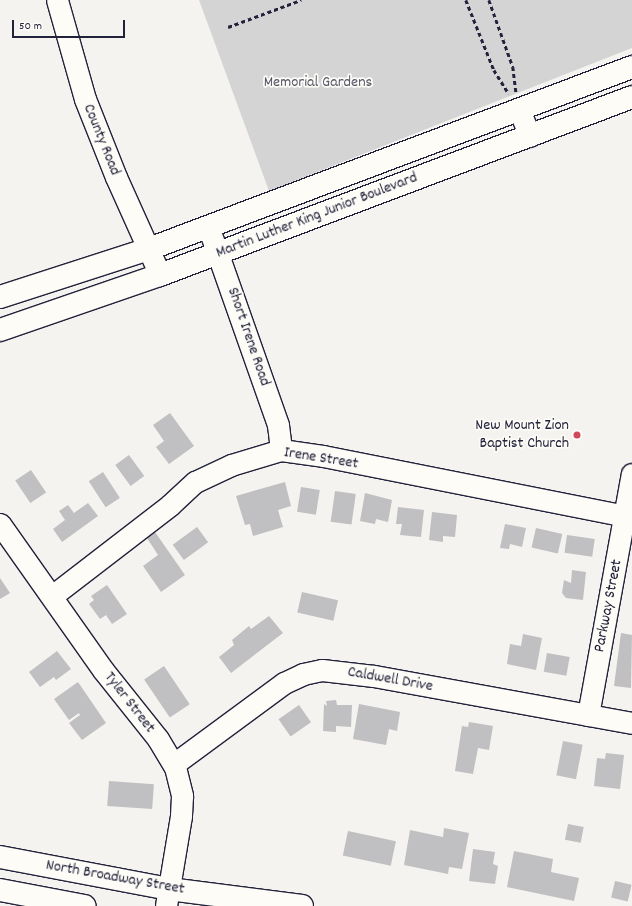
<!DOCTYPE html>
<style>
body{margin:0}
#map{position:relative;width:632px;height:906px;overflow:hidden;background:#f4f3ef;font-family:Dekko,sans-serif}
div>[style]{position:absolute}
.green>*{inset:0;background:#d5d4d5}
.building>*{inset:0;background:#c0bfc2;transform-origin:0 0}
.path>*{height:2.5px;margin-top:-1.25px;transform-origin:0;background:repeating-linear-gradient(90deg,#22223b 0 4px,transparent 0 7px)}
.roads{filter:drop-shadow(1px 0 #22223b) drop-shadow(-1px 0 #22223b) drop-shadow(0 1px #22223b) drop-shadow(0 -1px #22223b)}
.minor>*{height:21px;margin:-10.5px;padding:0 10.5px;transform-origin:10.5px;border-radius:10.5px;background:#fdfcf7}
.major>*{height:22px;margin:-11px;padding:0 11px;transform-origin:11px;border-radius:11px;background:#fdfcf7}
.dots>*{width:11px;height:11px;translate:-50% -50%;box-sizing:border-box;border:2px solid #fdfcf7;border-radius:50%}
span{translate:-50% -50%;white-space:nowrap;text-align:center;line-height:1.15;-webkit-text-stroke:3.5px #fdfcf7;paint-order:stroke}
.park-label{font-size:16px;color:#585769}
.street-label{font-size:16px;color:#22223b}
.poi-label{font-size:16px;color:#22223b}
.right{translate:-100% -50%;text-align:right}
.scale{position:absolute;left:12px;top:20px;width:113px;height:18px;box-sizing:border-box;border:2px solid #22223b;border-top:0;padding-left:5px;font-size:12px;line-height:14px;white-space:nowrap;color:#22223b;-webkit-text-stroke:3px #fdfcf7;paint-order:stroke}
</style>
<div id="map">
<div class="green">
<div style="clip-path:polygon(199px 0,632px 0,632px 48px,269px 191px)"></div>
</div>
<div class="building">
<div style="clip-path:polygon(170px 413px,194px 446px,169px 464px,156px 447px,164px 441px,153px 425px)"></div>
<div style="left:129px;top:455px;width:26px;height:17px;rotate:54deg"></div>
<div style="left:31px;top:470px;width:27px;height:19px;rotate:56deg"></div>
<div style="left:103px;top:472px;width:31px;height:17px;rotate:57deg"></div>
<div style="clip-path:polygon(285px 482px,291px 506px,278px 510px,283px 527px,253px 536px,250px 524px,245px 525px,236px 496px)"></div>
<div style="left:301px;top:487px;width:19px;height:25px;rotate:9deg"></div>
<div style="left:335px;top:491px;width:21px;height:31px;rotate:8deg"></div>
<div style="clip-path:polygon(365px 493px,392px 500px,388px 522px,376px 519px,375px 524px,360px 521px)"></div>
<div style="clip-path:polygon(88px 503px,98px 516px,62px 542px,53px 529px,65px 520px,59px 511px,68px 505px,74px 513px)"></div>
<div style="clip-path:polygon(398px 507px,424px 510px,421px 537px,400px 535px,402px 524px,396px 524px)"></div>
<div style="clip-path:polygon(432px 512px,457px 515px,455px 537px,443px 536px,443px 542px,429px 540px)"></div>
<div style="clip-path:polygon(505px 524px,526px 528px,522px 547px,510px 544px,509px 549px,500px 548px)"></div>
<div style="left:197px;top:527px;width:19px;height:30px;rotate:54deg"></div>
<div style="left:536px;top:528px;width:27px;height:20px;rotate:13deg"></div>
<div style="clip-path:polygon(155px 532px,185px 575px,161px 592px,143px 566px,158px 555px,147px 538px)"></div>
<div style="left:567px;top:535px;width:28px;height:18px;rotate:8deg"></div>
<div style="clip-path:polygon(572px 570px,586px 572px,583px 600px,566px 598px,562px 593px,564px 580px,571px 583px)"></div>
<div style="clip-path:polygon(0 578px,10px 593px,0 599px)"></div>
<div style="clip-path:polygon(107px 585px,127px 614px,112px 624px,106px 615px,100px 619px,89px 604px,94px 600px,91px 596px)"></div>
<div style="left:302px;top:592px;width:37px;height:21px;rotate:13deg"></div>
<div style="clip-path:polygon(269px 616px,283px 633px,231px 673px,219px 657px,234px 645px,232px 640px,249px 626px,251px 629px)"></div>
<div style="clip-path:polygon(621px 633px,632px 635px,631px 688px,614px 686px)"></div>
<div style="clip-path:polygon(523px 634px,542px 638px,536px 670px,507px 664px,510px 644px,521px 646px)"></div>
<div style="clip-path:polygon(57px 651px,71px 669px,56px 680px,54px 677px,40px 687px,29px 672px)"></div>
<div style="left:547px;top:653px;width:23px;height:19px;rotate:10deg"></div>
<div style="left:164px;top:666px;width:46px;height:24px;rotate:56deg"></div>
<div style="clip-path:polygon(78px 682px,106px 723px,82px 740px,69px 723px,80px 715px,79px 713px,69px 720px,54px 699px)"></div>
<div style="clip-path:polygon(336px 700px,337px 705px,352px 705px,351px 727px,336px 726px,336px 732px,323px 731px,324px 704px,327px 706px,326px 701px)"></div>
<div style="clip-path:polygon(359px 704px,400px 712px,397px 731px,389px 729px,386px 745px,353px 739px)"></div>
<div style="left:299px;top:705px;width:21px;height:25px;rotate:55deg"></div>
<div style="clip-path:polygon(469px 722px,493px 726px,489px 750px,478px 748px,473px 774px,455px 771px,462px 726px,468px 727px)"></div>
<div style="left:563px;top:741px;width:20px;height:35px;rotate:11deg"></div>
<div style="clip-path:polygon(606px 753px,624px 755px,620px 789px,594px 786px,597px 758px,605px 759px)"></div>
<div style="left:109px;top:781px;width:45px;height:25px;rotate:4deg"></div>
<div style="left:568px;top:824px;width:16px;height:16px;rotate:11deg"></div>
<div style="clip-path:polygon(444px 828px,469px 833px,462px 869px,449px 867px,448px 874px,404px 865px,410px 830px,443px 837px)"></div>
<div style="left:348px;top:831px;width:49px;height:25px;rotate:12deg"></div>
<div style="clip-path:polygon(473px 849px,495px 852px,493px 864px,498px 866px,495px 884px,469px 881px)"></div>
<div style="clip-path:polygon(514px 851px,553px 859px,551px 872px,579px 878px,574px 901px,507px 887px)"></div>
<div style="left:615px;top:881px;width:17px;height:17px;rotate:13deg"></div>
</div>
<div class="path">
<div style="left:466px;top:0;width:75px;rotate:68.2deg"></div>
<div style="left:494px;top:70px;width:28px;rotate:58deg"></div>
<div style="left:489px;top:0;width:71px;rotate:70.3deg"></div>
<div style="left:513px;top:67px;width:25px;rotate:83deg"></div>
<div style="left:228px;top:27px;width:78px;rotate:-20.3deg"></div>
</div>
<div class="roads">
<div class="minor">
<div style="left:57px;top:0;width:103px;rotate:74.2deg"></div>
<div style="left:85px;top:99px;width:84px;rotate:68.3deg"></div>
<div style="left:116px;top:177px;width:107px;rotate:65.8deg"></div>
<div style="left:519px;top:110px;width:28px;rotate:67deg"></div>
<div style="left:208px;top:226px;width:211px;rotate:70.6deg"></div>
<div style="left:278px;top:425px;width:25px;rotate:83deg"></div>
<div style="left:0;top:524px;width:179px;rotate:54.8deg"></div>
<div style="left:103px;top:670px;width:88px;rotate:51.4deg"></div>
<div style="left:158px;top:739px;width:33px;rotate:59deg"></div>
<div style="left:175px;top:767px;width:30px;rotate:76deg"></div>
<div style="left:182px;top:796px;width:20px;rotate:93deg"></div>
<div style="left:181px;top:816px;width:91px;rotate:99.5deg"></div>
<div style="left:52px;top:596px;width:149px;rotate:-37.6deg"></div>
<div style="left:170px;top:505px;width:34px;rotate:-43deg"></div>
<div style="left:195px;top:482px;width:40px;rotate:-25deg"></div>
<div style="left:231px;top:465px;width:52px;rotate:-16.7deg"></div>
<div style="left:281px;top:450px;width:42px;rotate:8.1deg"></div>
<div style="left:323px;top:456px;width:315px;rotate:11.2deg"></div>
<div style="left:588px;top:715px;width:245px;rotate:-79.7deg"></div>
<div style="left:174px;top:764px;width:137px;rotate:-36.4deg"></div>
<div style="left:284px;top:683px;width:21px;rotate:-25deg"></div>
<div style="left:303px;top:674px;width:19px;rotate:-12deg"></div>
<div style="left:322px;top:670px;width:52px;rotate:6.6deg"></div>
<div style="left:374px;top:676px;width:262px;rotate:10.3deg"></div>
</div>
<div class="major">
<div style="left:0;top:297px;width:157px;rotate:-17.9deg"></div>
<div style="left:149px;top:249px;width:516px;rotate:-20.65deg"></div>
<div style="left:0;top:330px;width:169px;rotate:-19deg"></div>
<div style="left:160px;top:275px;width:504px;rotate:-20.66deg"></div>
<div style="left:0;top:857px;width:172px;rotate:10.7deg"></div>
<div style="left:169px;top:889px;width:134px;rotate:7.3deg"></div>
<div style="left:0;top:890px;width:86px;rotate:10.7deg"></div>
</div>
</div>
<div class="dots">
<div style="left:577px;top:435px;background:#d1495b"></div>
</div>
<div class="park-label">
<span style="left:318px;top:83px">Memorial Gardens</span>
</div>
<div class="street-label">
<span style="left:101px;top:140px;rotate:68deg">County Road</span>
<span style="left:317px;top:216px;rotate:-21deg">Martin Luther King Junior Boulevard</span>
<span style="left:248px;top:337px;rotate:71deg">Short Irene Road</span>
<span style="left:321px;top:459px;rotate:9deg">Irene Street</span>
<span style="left:609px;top:606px;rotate:-79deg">Parkway Street</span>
<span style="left:390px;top:680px;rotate:10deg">Caldwell Drive</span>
<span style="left:129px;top:703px;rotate:52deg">Tyler Street</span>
<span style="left:115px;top:878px;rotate:10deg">North Broadway Street</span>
</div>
<div class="poi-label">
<span class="right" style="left:569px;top:435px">New Mount Zion<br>Baptist Church</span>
</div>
<div class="scale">50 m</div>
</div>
